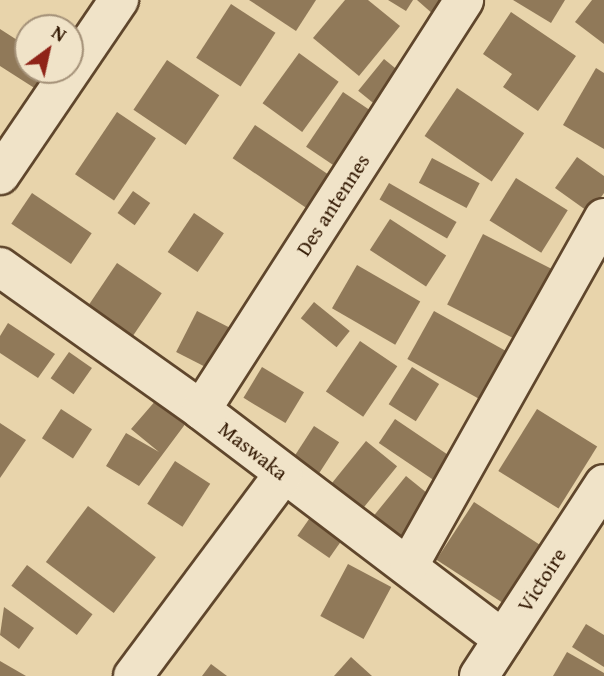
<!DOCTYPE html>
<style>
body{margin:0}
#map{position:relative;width:604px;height:676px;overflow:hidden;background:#e8d4ab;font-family:"Gentium Book Plus",serif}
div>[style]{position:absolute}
.building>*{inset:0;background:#907959;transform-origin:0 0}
.roads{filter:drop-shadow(2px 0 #5f462c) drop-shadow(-2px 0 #5f462c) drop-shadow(0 2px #5f462c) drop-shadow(0 -2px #5f462c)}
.minor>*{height:38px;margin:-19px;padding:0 19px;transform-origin:19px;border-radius:19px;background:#f0e3c8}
span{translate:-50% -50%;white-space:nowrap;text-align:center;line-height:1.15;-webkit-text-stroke:5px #f0e3c8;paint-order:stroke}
.street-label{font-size:21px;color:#311701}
.north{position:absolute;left:14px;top:14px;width:70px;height:70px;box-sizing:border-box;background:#f0e3c8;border:2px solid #a49178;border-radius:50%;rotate:33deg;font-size:19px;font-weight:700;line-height:28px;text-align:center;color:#311701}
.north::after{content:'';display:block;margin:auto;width:24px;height:32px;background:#8f2418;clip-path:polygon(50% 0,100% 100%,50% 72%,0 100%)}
</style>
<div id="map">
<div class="building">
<div style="clip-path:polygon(249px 0,316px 0,296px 31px)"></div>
<div style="clip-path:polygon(345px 0,368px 0,400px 26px,359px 76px,313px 38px)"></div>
<div style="clip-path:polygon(388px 0,413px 0,406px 11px)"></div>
<div style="clip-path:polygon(417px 0,457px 0,442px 22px)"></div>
<div style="clip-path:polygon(513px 0,565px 0,551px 23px)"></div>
<div style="clip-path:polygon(592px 0,604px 0,604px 44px,575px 22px)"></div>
<div style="left:231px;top:4px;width:53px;height:64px;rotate:33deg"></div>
<div style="clip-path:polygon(511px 12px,576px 56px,538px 111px,503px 87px,512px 74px,483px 54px)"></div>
<div style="clip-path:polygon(0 29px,28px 47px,28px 70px,68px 70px,50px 98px,0 66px)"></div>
<div style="left:299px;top:53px;width:49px;height:62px;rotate:36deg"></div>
<div style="left:384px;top:59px;width:32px;height:41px;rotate:39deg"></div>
<div style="left:167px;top:60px;width:63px;height:60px;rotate:34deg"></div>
<div style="clip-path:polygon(596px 68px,604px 73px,604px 149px,563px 125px)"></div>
<div style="left:457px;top:88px;width:81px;height:58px;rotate:34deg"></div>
<div style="left:343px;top:92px;width:47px;height:66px;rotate:34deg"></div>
<div style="left:117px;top:112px;width:47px;height:75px;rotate:34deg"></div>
<div style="left:255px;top:125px;width:105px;height:40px;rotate:34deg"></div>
<div style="clip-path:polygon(577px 157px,604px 176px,604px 193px,590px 213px,555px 188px)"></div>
<div style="left:432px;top:158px;width:54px;height:28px;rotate:28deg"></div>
<div style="left:516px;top:178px;width:61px;height:50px;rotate:32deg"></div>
<div style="left:389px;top:183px;width:78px;height:19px;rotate:30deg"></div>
<div style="left:133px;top:191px;width:21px;height:27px;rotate:35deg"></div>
<div style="left:32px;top:193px;width:72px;height:37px;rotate:34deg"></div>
<div style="left:194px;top:213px;width:36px;height:47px;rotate:34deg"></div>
<div style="left:390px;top:219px;width:67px;height:37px;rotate:33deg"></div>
<div style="left:483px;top:234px;width:90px;height:79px;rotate:27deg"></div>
<div style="left:117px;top:263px;width:54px;height:62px;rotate:34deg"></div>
<div style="left:357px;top:265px;width:73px;height:50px;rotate:30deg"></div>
<div style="left:314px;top:302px;width:46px;height:21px;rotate:39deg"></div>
<div style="left:197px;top:311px;width:38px;height:46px;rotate:27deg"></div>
<div style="left:434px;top:311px;width:89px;height:55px;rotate:29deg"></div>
<div style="clip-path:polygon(8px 323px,55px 354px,38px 378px,0 353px,0 336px)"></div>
<div style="left:360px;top:341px;width:45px;height:61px;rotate:34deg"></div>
<div style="left:69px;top:352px;width:28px;height:32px;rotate:35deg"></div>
<div style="left:262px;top:367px;width:49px;height:36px;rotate:31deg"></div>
<div style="left:412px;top:367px;width:32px;height:44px;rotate:32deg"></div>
<div style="clip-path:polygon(157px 399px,186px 423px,139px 486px,106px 466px,126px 433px,159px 452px,131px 429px)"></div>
<div style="left:61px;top:409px;width:37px;height:35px;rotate:33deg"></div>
<div style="left:537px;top:409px;width:71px;height:73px;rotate:32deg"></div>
<div style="left:395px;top:419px;width:66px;height:29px;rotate:34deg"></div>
<div style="clip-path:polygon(0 423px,26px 440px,0 478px)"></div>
<div style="left:314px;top:426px;width:30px;height:41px;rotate:33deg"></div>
<div style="left:366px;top:441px;width:40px;height:55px;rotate:39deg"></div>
<div style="left:175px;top:461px;width:42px;height:51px;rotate:33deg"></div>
<div style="left:406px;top:476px;width:40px;height:66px;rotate:39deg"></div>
<div style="left:474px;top:502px;width:78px;height:69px;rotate:33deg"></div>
<div style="left:88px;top:506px;width:85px;height:70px;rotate:37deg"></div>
<div style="left:314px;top:512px;width:39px;height:29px;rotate:35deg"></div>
<div style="left:348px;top:564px;width:49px;height:59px;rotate:28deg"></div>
<div style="left:27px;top:565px;width:82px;height:26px;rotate:37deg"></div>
<div style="clip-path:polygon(4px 607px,34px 628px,19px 649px,0 635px)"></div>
<div style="clip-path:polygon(586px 624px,604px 635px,604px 667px,572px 647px)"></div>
<div style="clip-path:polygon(567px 652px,604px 673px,604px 676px,553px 676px)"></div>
<div style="clip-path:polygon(351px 657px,372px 676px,334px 676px)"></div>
<div style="clip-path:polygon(0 661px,26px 676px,0 676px)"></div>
<div style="clip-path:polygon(211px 664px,227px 676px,202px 676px)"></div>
</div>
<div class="roads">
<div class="minor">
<div style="left:0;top:175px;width:212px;rotate:-55.8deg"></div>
<div style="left:0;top:267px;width:247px;rotate:35.4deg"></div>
<div style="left:201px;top:410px;width:379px;rotate:37.2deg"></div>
<div style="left:201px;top:410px;width:487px;rotate:-57.3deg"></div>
<div style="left:409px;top:565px;width:398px;rotate:-60.7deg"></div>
<div style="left:133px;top:676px;width:251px;rotate:-53.3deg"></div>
<div style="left:479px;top:676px;width:229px;rotate:-56.9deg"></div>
</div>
</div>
<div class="street-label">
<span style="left:333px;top:205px;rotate:-57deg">Des antennes</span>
<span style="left:253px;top:451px;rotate:38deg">Maswaka</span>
<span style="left:542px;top:580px;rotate:-57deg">Victoire</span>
</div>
<div class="north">N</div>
</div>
